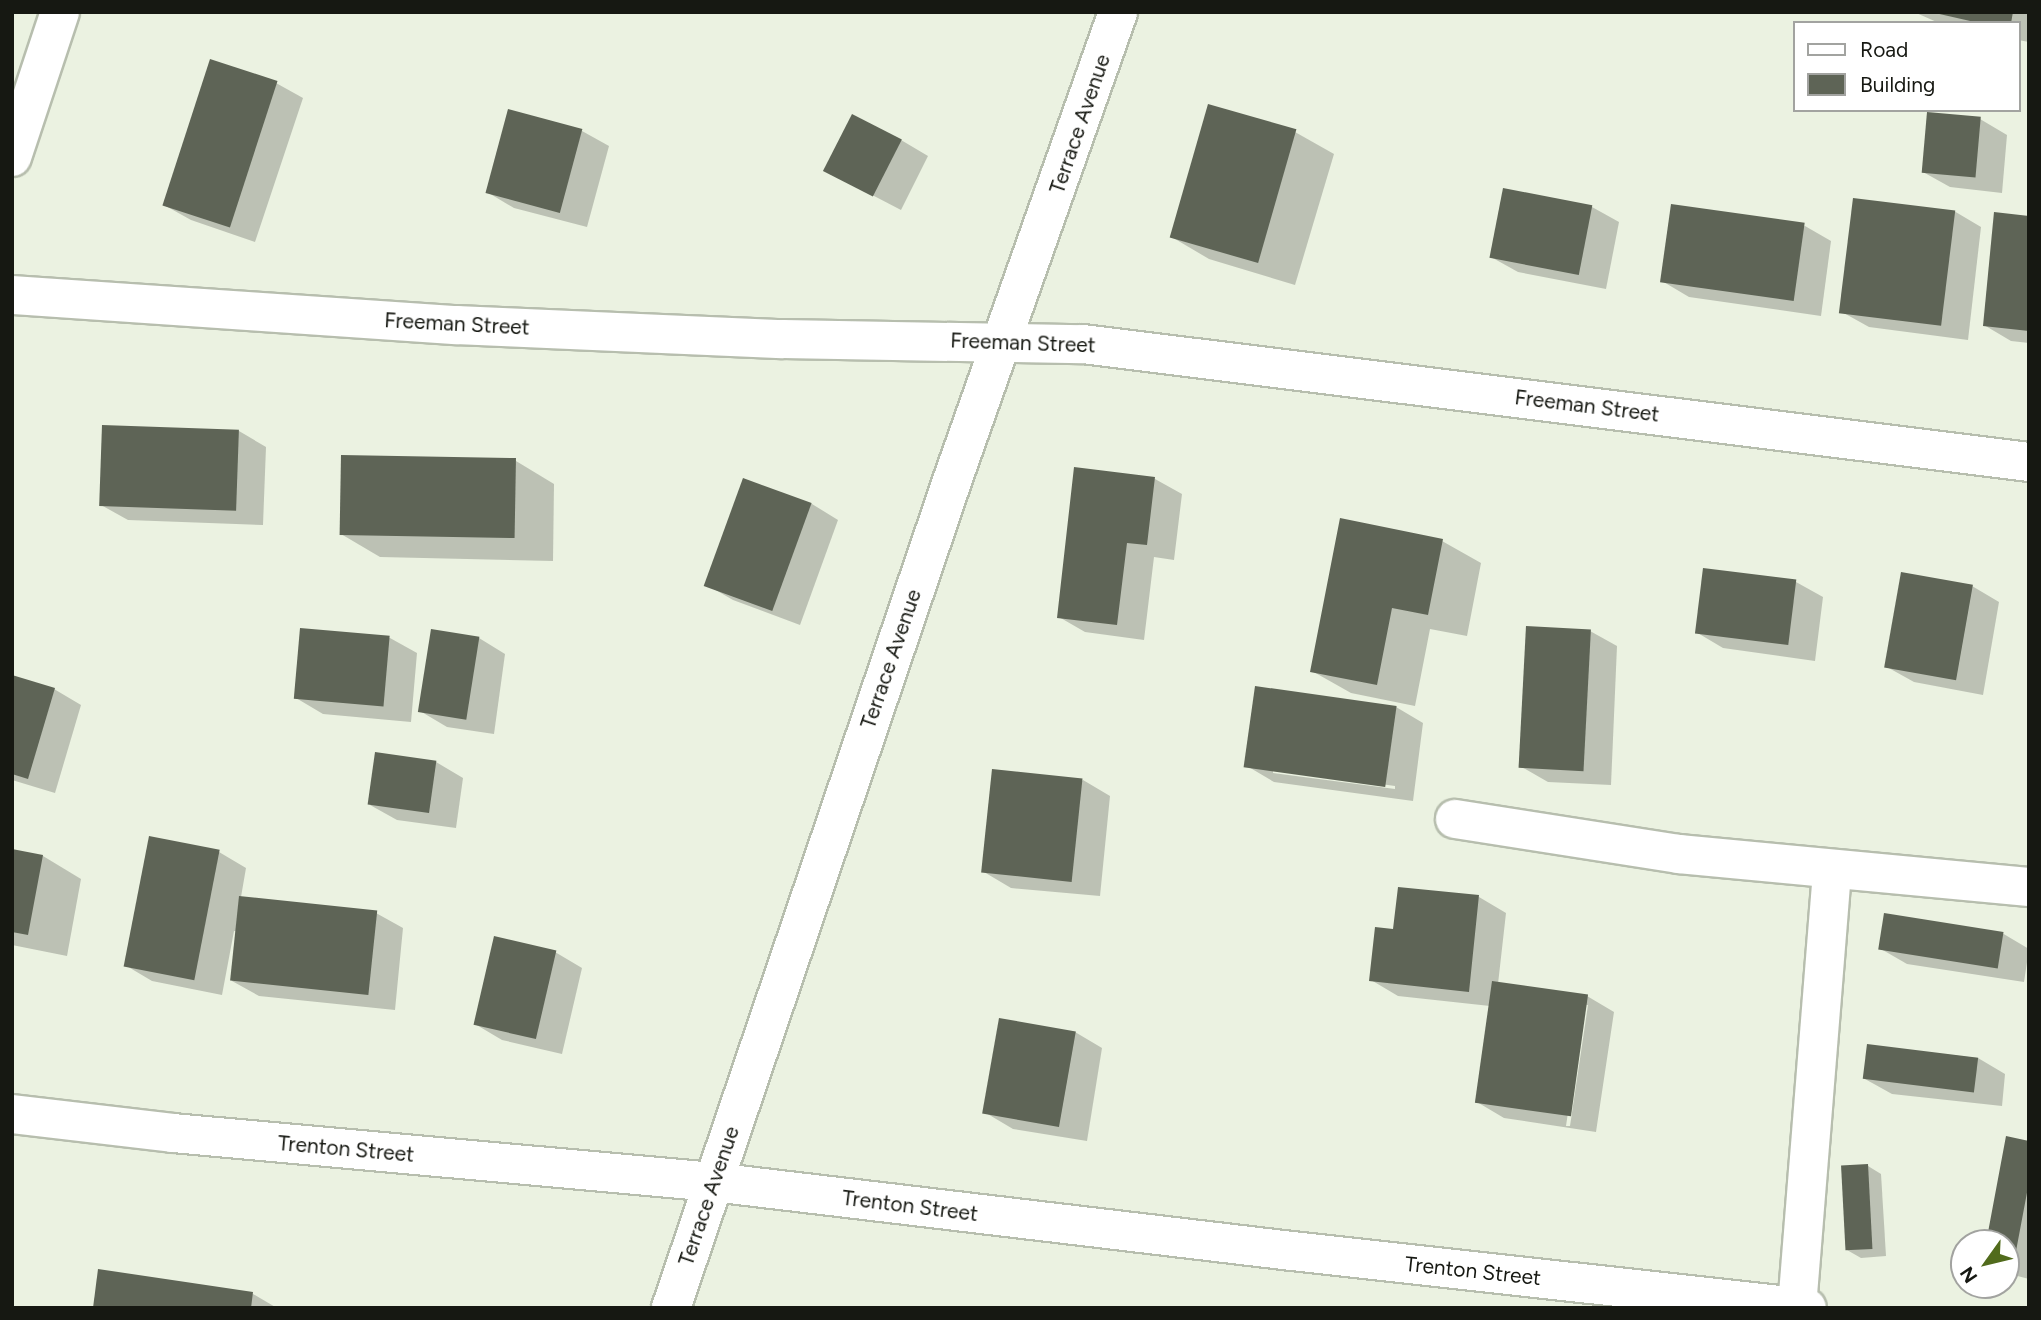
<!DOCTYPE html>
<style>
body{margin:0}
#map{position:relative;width:2041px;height:1320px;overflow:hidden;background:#ebf2e1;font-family:Figtree,sans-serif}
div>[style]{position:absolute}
.shadow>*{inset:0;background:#0003}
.building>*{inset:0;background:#5e6456;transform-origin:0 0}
.roads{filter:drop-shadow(2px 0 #b7beae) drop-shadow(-2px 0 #b7beae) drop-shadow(0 2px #b7beae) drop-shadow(0 -2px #b7beae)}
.minor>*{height:38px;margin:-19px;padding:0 19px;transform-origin:19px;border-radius:19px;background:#fff}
span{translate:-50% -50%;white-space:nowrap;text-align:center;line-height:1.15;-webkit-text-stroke:7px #fff;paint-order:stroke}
.street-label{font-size:21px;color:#161812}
.frame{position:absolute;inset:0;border:14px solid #161812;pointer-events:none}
.legend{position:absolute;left:1793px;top:21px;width:228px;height:91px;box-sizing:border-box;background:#fff;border:2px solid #a2a3a0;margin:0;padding:9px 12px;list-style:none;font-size:21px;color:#161812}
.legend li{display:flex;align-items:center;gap:14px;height:35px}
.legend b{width:35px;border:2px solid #a2a3a0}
.north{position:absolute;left:1950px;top:1229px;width:70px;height:70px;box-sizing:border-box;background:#fff;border:2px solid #a2a3a0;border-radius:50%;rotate:236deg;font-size:19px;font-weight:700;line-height:28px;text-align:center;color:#161812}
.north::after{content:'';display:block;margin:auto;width:24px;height:32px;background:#516b1c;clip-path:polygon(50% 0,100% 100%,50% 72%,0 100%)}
</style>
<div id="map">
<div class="shadow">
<div style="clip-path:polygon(1914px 12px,2029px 12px,2029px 42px,2018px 40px,2018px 23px,1939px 23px)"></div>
<div style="clip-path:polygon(276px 83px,303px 98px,255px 242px,191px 220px,164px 205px)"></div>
<div style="clip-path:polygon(509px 111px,582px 131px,609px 146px,587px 227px,514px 208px,487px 192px)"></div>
<div style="clip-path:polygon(1980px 119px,2007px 135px,2002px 193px,1950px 187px,1923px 172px)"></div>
<div style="clip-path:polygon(1295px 132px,1334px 154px,1295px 285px,1209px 259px,1170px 236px)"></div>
<div style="clip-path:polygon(901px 140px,928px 156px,901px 210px,826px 171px)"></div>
<div style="clip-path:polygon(1504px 190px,1592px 207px,1619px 222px,1606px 289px,1518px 272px,1491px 257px)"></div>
<div style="clip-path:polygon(1954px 211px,1981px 227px,1968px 340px,1869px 327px,1842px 312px)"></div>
<div style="clip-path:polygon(2029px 218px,2029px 343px,2011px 341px,1984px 325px)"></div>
<div style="clip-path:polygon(1805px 226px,1831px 241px,1821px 316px,1689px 297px,1662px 281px)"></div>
<div style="clip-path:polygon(239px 431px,266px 447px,263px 525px,128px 520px,101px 505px)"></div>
<div style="clip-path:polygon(516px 461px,554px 484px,553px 561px,380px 557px,341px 534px)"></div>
<div style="clip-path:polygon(1076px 469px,1155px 479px,1182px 494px,1174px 560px,1154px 557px,1144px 640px,1085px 632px,1059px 617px)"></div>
<div style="clip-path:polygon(744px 480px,812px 504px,838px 520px,800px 625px,733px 600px,707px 585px)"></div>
<div style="clip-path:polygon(1442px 541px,1481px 563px,1467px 636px,1430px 629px,1415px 706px,1351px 693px,1312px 671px)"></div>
<div style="clip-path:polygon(1704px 570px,1796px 582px,1823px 597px,1815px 661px,1723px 648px,1696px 632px)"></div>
<div style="clip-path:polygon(1972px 586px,1999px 602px,1983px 695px,1914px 682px,1887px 667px)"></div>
<div style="clip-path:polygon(301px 629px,390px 638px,417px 653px,411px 722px,323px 714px,296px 698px)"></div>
<div style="clip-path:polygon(1590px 631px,1617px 646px,1611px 785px,1548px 782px,1522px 767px)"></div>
<div style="clip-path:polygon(479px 638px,505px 654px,494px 734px,447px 727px,420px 711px)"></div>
<div style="clip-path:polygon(12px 677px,54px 689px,81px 705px,55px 793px,12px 780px)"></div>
<div style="clip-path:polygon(evenodd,1396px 707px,1423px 723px,1413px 801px,1274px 782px,1247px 766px,1396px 707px,1273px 769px,1395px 786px,1395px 789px,1273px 773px,1273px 769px)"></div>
<div style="clip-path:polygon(436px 762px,463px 778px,456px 828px,397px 820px,370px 805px)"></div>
<div style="clip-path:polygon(1083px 780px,1110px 796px,1100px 896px,1011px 888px,984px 872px)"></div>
<div style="clip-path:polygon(12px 850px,43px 856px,81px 879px,67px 956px,12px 945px)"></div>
<div style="clip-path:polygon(219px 852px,246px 868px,241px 897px,376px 913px,403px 928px,395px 1010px,259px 996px,232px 981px,237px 931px,234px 931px,222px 995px,152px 981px,125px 965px)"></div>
<div style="clip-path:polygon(evenodd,1479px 897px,1506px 913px,1498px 984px,1587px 996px,1614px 1012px,1596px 1132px,1504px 1118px,1477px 1102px,1490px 1006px,1398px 996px,1371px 980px,1395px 931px,1479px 897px,1584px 1005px,1588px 1005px,1570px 1126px,1566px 1126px,1584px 1005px)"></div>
<div style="clip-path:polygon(2002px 933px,2029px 949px,2024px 982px,1907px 964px,1881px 949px)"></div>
<div style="clip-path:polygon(555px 952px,582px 968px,562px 1054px,502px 1040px,475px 1024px)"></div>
<div style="clip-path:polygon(1075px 1032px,1102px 1048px,1087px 1141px,1013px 1129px,986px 1113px)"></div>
<div style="clip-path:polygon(1868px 1046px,1978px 1058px,2005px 1074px,2002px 1106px,1892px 1094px,1865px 1079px)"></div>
<div style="clip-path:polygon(2029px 1142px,2029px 1279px,2006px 1273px,2006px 1243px,1988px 1243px)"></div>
<div style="clip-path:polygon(1868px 1166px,1881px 1174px,1886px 1256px,1861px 1258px,1847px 1250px)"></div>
<div style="clip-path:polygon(253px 1294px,277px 1308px,95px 1308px)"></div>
</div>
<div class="building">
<div style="clip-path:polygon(2013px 12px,2011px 23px,1979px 23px,1935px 13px)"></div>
<div style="left:210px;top:59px;width:71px;height:154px;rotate:18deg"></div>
<div style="left:1208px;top:104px;width:92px;height:139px;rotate:16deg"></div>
<div style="left:508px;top:109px;width:77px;height:87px;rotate:15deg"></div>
<div style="left:1927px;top:112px;width:54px;height:61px;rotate:5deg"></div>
<div style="left:852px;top:114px;width:56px;height:64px;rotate:27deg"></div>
<div style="left:1503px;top:188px;width:91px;height:71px;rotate:11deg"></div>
<div style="left:1853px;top:198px;width:103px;height:116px;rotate:7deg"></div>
<div style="left:1671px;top:204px;width:135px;height:79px;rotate:8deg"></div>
<div style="clip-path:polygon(1994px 212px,2029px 216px,2029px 331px,1983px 326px)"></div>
<div style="left:102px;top:425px;width:137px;height:81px;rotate:2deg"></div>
<div style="left:341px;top:455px;width:175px;height:80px;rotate:1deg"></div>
<div style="clip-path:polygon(1074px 467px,1155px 477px,1147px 545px,1127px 543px,1117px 625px,1057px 618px)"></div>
<div style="left:743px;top:478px;width:73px;height:115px;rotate:20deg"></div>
<div style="clip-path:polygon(1340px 518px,1443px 539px,1428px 615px,1392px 608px,1377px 685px,1310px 672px)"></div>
<div style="left:1703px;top:568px;width:94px;height:66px;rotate:7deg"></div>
<div style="left:1901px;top:572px;width:73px;height:97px;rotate:10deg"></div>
<div style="left:1526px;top:626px;width:65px;height:142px;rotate:3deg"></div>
<div style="left:300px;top:628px;width:90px;height:71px;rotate:5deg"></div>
<div style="left:431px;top:629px;width:49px;height:84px;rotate:9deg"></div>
<div style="clip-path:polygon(12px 675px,55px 688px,28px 779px,12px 774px)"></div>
<div style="left:1255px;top:686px;width:143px;height:82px;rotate:8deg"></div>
<div style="left:375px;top:752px;width:62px;height:53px;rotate:8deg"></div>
<div style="left:992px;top:769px;width:91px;height:104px;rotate:6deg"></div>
<div style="left:149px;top:836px;width:72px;height:133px;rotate:11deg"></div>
<div style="clip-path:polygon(12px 849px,43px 855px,28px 935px,12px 932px)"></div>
<div style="clip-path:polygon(1398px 887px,1479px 895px,1469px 992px,1369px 981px,1375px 927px,1393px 929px)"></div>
<div style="left:239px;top:896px;width:139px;height:85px;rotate:6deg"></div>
<div style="left:1884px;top:913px;width:121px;height:37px;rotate:9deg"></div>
<div style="left:494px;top:936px;width:64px;height:91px;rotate:13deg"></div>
<div style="left:1492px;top:981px;width:97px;height:123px;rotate:8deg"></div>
<div style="left:999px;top:1018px;width:78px;height:97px;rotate:10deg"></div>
<div style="left:1867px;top:1044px;width:112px;height:35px;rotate:7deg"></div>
<div style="clip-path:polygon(2006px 1136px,2029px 1141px,2029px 1182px,2013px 1267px,2006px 1266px,2006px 1243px,1986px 1243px)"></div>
<div style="left:1868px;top:1164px;width:85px;height:27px;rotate:87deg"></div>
<div style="clip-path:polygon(98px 1269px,253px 1292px,251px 1308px,93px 1308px)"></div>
</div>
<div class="roads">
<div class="minor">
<div style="left:12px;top:157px;width:153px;rotate:-71.7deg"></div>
<div style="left:12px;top:295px;width:445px;rotate:3.9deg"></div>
<div style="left:456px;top:325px;width:327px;rotate:2.5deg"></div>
<div style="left:783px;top:339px;width:300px;rotate:1deg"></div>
<div style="left:1083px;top:344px;width:953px;rotate:7.11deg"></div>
<div style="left:1455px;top:819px;width:227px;rotate:8.9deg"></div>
<div style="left:1679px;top:854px;width:352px;rotate:5.4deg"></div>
<div style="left:12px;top:1114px;width:162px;rotate:6.7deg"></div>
<div style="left:173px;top:1133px;width:542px;rotate:5.18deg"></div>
<div style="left:713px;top:1182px;width:583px;rotate:6.8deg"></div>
<div style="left:1292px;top:1251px;width:518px;rotate:6.32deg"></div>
<div style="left:1797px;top:1307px;width:438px;rotate:-85.4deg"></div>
<div style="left:671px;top:1308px;width:873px;rotate:-71.23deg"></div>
<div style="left:952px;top:481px;width:498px;rotate:-70.5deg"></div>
</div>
</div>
<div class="street-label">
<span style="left:1080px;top:124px;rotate:-71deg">Terrace Avenue</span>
<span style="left:457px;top:324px;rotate:3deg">Freeman Street</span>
<span style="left:1023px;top:343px;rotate:2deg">Freeman Street</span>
<span style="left:1587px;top:406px;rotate:7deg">Freeman Street</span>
<span style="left:891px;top:659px;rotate:-71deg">Terrace Avenue</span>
<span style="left:346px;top:1149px;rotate:5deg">Trenton Street</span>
<span style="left:709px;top:1196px;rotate:-71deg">Terrace Avenue</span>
<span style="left:910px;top:1206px;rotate:7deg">Trenton Street</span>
<span style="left:1473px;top:1271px;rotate:6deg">Trenton Street</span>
</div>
<div class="frame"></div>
<ul class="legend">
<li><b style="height:9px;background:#fff"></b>Road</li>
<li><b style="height:19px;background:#5e6456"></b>Building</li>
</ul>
<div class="north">N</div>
</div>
